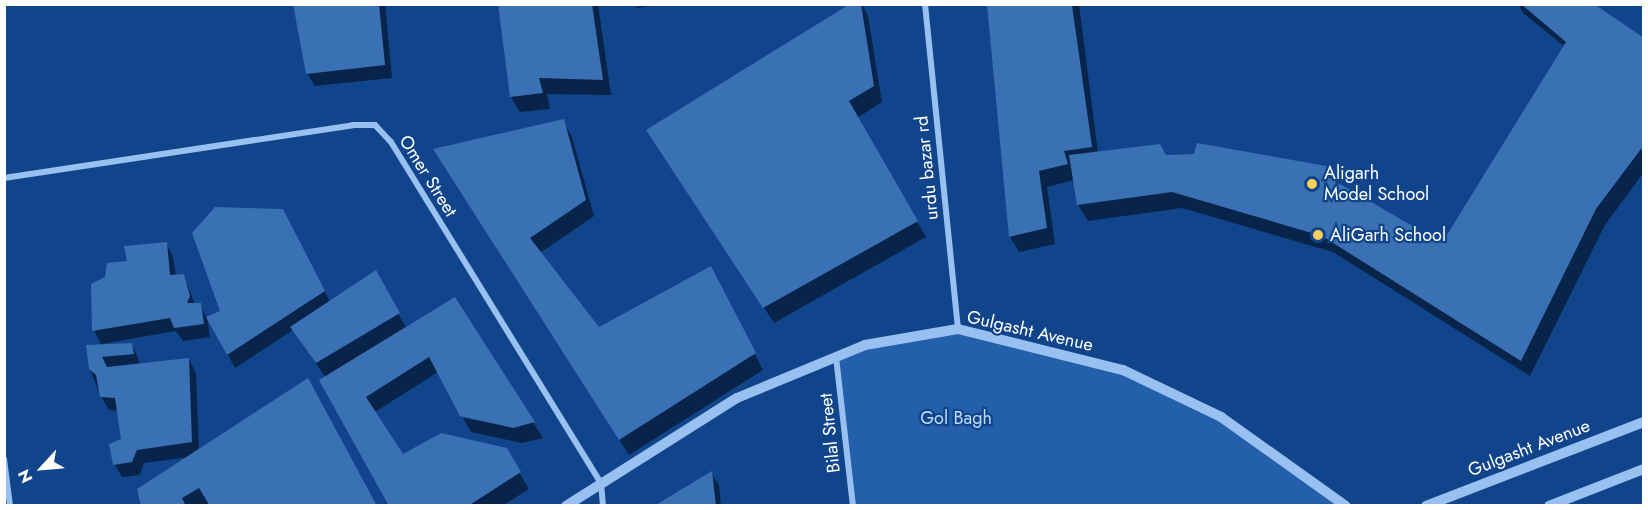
<!DOCTYPE html>
<style>
body{margin:0}
#map{position:relative;width:1648px;height:510px;overflow:hidden;background:#11458b;font-family:Jost,sans-serif}
div>[style]{position:absolute}
.green>*{inset:0;background:#235faa}
.shadow>*{inset:0;background:#0007}
.building>*{inset:0;background:#3a70b4}
.minor>*{height:6px;margin:-3px;padding:0 3px;transform-origin:3px;border-radius:3px;background:#98c0f1}
.tertiary>*{height:10px;margin:-5px;padding:0 5px;transform-origin:5px;border-radius:5px;background:#98c0f1}
.dots>*{width:16px;height:16px;translate:-50% -50%;box-sizing:border-box;border:3px solid #11458b;border-radius:50%}
span{translate:-50% -50%;white-space:nowrap;text-align:center;line-height:1.15;-webkit-text-stroke:4.5px #11458b;paint-order:stroke}
.street-label{font-size:18px;color:#fff}
.poi-label{font-size:18px;color:#fff}
.left{translate:0 -50%;text-align:left}
.park-label{font-size:18px;color:#bfdafc}
.frame{position:absolute;inset:0;border:6px solid #fff;pointer-events:none}
.north{position:absolute;left:12px;top:438px;width:60px;height:60px;-webkit-text-stroke:4px #11458b;paint-order:stroke;rotate:244deg;font-size:16px;font-weight:700;line-height:24px;text-align:center;color:#fff}
.north::after{content:'';display:block;margin:auto;width:21px;height:27px;background:#fff;clip-path:polygon(50% 0,100% 100%,50% 72%,0 100%)}
</style>
<div id="map">
<div class="green">
<div style="clip-path:polygon(958px 329px,1123px 370px,1221px 417px,1346px 505px,853px 505px,836px 357px)"></div>
</div>
<div class="shadow">
<div style="clip-path:polygon(294px 4px,385px 4px,392px 78px,315px 86px,307px 73px)"></div>
<div style="clip-path:polygon(499px 4px,598px 4px,611px 95px,547px 94px,550px 109px,520px 112px,511px 97px)"></div>
<div style="clip-path:polygon(635px 4px,666px 4px,637px 8px)"></div>
<div style="clip-path:polygon(853px 4px,862px 4px,868px 16px,882px 102px,857px 118px,926px 237px,774px 323px,657px 146px)"></div>
<div style="clip-path:polygon(989px 4px,1079px 4px,1098px 153px,1325px 168px,1333px 181px,1443px 245px,1565px 47px,1523px 13px,1518px 4px,1591px 4px,1644px 40px,1644px 172px,1605px 225px,1530px 376px,1333px 252px,1182px 208px,1088px 221px,1078px 205px,1074px 180px,1047px 187px,1055px 244px,1019px 252px,1010px 237px)"></div>
<div style="clip-path:polygon(563px 121px,572px 137px,594px 216px,540px 253px,599px 329px,719px 284px,763px 370px,629px 455px,444px 165px)"></div>
<div style="clip-path:polygon(290px 224px,330px 302px,375px 273px,407px 329px,455px 299px,543px 438px,522px 443px,471px 432px,463px 418px,520px 428px,461px 415px,438px 372px,375px 412px,403px 456px,506px 450px,529px 489px,502px 506px,391px 506px,326px 378px,293px 330px,235px 368px,208px 317px,222px 312px)"></div>
<div style="clip-path:polygon(166px 243px,173px 257px,176px 276px,184px 275px,195px 305px,200px 305px,207px 318px,210px 337px,183px 341px,176px 331px,101px 344px,94px 330px,128px 263px)"></div>
<div style="clip-path:polygon(132px 344px,141px 365px,189px 359px,196px 373px,199px 451px,209px 503px,204px 506px,142px 506px,190px 457px,144px 463px,140px 475px,122px 477px,114px 464px,123px 440px,118px 411px,109px 410px,101px 397px,90px 369px,88px 347px)"></div>
<div style="clip-path:polygon(711px 473px,719px 485px,721px 506px,657px 506px)"></div>
</div>
<div class="building">
<div style="clip-path:polygon(293px 4px,379px 4px,385px 65px,306px 74px)"></div>
<div style="clip-path:polygon(498px 4px,592px 4px,603px 80px,539px 78px,543px 93px,510px 97px)"></div>
<div style="clip-path:polygon(850px 4px,861px 4px,874px 86px,849px 101px,918px 221px,763px 308px,646px 130px)"></div>
<div style="clip-path:polygon(1521px 4px,1594px 4px,1644px 38px,1644px 145px,1596px 209px,1521px 361px,1322px 236px,1172px 192px,1077px 205px,1069px 155px,1160px 144px,1166px 155px,1194px 154px,1197px 143px,1326px 166px,1328px 177px,1442px 243px,1566px 42px)"></div>
<div style="clip-path:polygon(987px 5px,1072px 5px,1092px 147px,1064px 151px,1068px 164px,1039px 171px,1047px 228px,1009px 237px)"></div>
<div style="clip-path:polygon(564px 119px,586px 200px,530px 238px,599px 327px,711px 266px,756px 353px,619px 440px,433px 149px)"></div>
<div style="clip-path:polygon(215px 207px,283px 209px,325px 291px,227px 355px,206px 317px,220px 311px,192px 233px)"></div>
<div style="clip-path:polygon(167px 242px,170px 275px,184px 274px,190px 296px,187px 303px,201px 303px,204px 324px,174px 328px,170px 318px,92px 331px,91px 284px,105px 277px,107px 263px,127px 261px,124px 246px)"></div>
<div style="clip-path:polygon(376px 270px,400px 313px,316px 363px,290px 327px)"></div>
<div style="clip-path:polygon(455px 297px,535px 422px,513px 428px,460px 416px,429px 357px,366px 397px,403px 454px,441px 433px,507px 448px,521px 472px,468px 506px,389px 506px,319px 380px)"></div>
<div style="clip-path:polygon(132px 343px,134px 354px,102px 357px,107px 367px,189px 358px,192px 442px,137px 450px,132px 462px,113px 465px,109px 444px,121px 439px,115px 398px,100px 397px,96px 375px,89px 369px,86px 345px)"></div>
<div style="clip-path:polygon(308px 378px,377px 506px,210px 506px,199px 488px,182px 498px,186px 506px,141px 506px,137px 489px)"></div>
<div style="clip-path:polygon(712px 471px,716px 506px,654px 506px)"></div>
</div>
<div class="minor">
<div style="left:925px;top:4px;width:327px;rotate:84.2deg"></div>
<div style="left:4px;top:178px;width:353px;rotate:-8.6deg"></div>
<div style="left:353px;top:125px;width:22px"></div>
<div style="left:375px;top:125px;width:23px;rotate:47deg"></div>
<div style="left:391px;top:142px;width:400px;rotate:58.4deg"></div>
<div style="left:601px;top:483px;width:23px;rotate:85deg"></div>
<div style="left:836px;top:357px;width:150px;rotate:83.5deg"></div>
<div style="left:4px;top:459px;width:47px;rotate:82.7deg"></div>
</div>
<div class="tertiary">
<div style="left:566px;top:506px;width:202px;rotate:-32.3deg"></div>
<div style="left:737px;top:398px;width:139px;rotate:-22.5deg"></div>
<div style="left:865px;top:345px;width:94px;rotate:-9.8deg"></div>
<div style="left:958px;top:329px;width:170px;rotate:14deg"></div>
<div style="left:1123px;top:370px;width:109px;rotate:25.6deg"></div>
<div style="left:1221px;top:417px;width:153px;rotate:35.5deg"></div>
<div style="left:1426px;top:506px;width:234px;rotate:-21.1deg"></div>
<div style="left:1549px;top:506px;width:102px;rotate:-21.3deg"></div>
</div>
<div class="dots">
<div style="left:1312px;top:184px;background:#ffd058"></div>
<div style="left:1318px;top:235px;background:#ffd058"></div>
</div>
<div class="street-label">
<span style="left:927px;top:168px;rotate:-96deg">urdu bazar rd</span>
<span style="left:428px;top:176px;rotate:58deg">Omer Street</span>
<span style="left:1030px;top:331px;rotate:13deg">Gulgasht Avenue</span>
<span style="left:830px;top:433px;rotate:-96deg">Bilal Street</span>
<span style="left:1529px;top:448px;rotate:-21deg">Gulgasht Avenue</span>
</div>
<div class="poi-label">
<span class="left" style="left:1324px;top:184px">Aligarh<br>Model School</span>
<span class="left" style="left:1330px;top:235px">AliGarh School</span>
</div>
<div class="park-label">
<span style="left:956px;top:418px">Gol Bagh</span>
</div>
<div class="frame"></div>
<div class="north">N</div>
</div>
